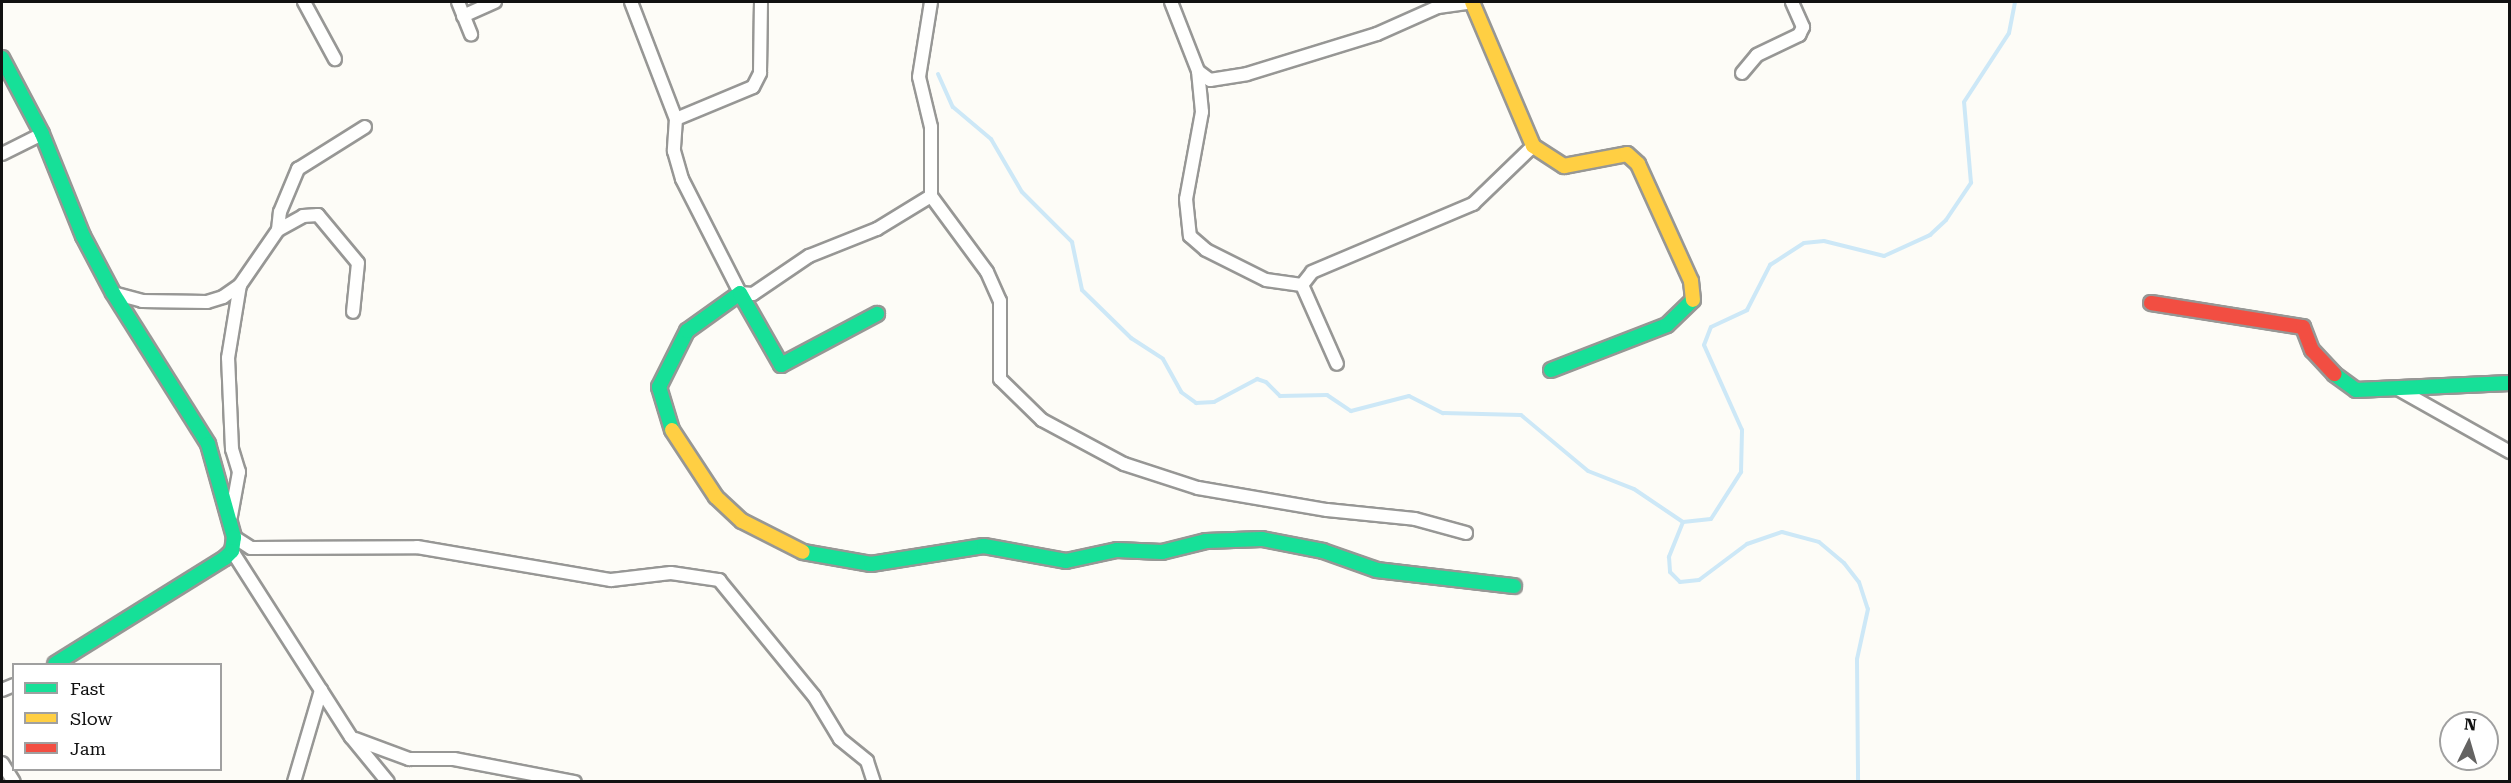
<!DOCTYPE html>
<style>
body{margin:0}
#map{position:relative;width:2511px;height:783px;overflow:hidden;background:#fdfcf7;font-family:"Roboto Serif",serif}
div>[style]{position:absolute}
.stream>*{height:4px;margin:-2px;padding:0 2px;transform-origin:2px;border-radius:2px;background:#cde8f7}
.roads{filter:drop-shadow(2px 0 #979795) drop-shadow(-2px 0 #979795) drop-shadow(0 2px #979795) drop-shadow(0 -2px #979795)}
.street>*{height:12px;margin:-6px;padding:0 6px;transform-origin:6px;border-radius:6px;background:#fffffe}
.fast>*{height:14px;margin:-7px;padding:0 7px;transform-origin:7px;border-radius:7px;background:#16e098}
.slow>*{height:14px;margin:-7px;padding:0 7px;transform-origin:7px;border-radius:7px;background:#ffcf43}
.jam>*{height:14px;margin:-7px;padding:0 7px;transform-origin:7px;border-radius:7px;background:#f24e42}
span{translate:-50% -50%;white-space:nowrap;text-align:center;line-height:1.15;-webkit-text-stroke:6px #fff;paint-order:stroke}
.frame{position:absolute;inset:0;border:3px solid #111;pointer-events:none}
.legend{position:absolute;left:12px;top:663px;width:210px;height:108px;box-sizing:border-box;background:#fff;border:2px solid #a0a0a0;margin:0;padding:8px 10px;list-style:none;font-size:18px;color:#111}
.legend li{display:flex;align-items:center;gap:12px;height:30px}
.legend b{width:30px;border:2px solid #a0a0a0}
.north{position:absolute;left:2439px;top:711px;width:60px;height:60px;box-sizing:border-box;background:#fff;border:2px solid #a0a0a0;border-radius:50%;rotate:5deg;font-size:16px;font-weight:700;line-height:24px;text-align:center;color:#111}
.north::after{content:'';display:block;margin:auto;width:21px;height:27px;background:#646362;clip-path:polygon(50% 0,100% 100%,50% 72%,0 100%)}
</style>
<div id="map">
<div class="stream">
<div style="left:938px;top:74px;width:36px;rotate:66deg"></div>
<div style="left:953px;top:107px;width:50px;rotate:40.1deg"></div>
<div style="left:991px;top:139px;width:61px;rotate:59.7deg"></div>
<div style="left:1022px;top:192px;width:71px;rotate:45deg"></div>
<div style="left:1072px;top:242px;width:49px;rotate:78.2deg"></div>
<div style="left:1082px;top:290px;width:69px;rotate:44.4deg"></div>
<div style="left:1131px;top:338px;width:38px;rotate:33deg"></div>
<div style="left:1163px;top:359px;width:38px;rotate:61deg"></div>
<div style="left:1181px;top:392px;width:19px;rotate:36deg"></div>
<div style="left:1196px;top:403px;width:18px;rotate:-3deg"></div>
<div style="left:1214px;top:402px;width:49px;rotate:-28.1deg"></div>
<div style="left:1257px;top:379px;width:9px;rotate:18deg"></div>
<div style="left:1266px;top:382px;width:20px;rotate:45deg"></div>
<div style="left:1280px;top:396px;width:47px;rotate:-1.2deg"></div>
<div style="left:1327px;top:395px;width:29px;rotate:34deg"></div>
<div style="left:1351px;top:411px;width:60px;rotate:-14.5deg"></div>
<div style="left:1409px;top:396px;width:38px;rotate:27deg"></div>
<div style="left:1443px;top:413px;width:78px;rotate:1.5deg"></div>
<div style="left:1521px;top:415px;width:87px;rotate:39.9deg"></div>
<div style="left:1588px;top:471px;width:49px;rotate:21.4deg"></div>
<div style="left:1634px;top:489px;width:59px;rotate:34deg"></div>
<div style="left:1683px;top:522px;width:28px;rotate:-6deg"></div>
<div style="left:1711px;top:519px;width:56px;rotate:-57.4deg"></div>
<div style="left:1741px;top:472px;width:42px;rotate:-88.6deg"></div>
<div style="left:1742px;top:430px;width:93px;rotate:-114.1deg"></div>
<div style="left:1704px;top:345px;width:19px;rotate:-69deg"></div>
<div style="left:1711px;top:327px;width:40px;rotate:-25deg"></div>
<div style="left:1747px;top:310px;width:51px;rotate:-62.9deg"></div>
<div style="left:1770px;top:265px;width:40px;rotate:-32.9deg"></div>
<div style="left:1804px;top:243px;width:20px;rotate:-6deg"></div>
<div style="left:1824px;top:241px;width:62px;rotate:14deg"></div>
<div style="left:1884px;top:256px;width:51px;rotate:-24.5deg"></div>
<div style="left:1930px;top:235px;width:22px;rotate:-43deg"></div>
<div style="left:1946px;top:220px;width:45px;rotate:-56deg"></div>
<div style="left:1971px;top:183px;width:81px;rotate:-94.9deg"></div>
<div style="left:1964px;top:102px;width:82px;rotate:-56.9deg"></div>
<div style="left:2009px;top:33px;width:32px;rotate:-79deg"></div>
<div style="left:1683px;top:522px;width:38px;rotate:112deg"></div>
<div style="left:1669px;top:557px;width:15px;rotate:86deg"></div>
<div style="left:1670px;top:572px;width:14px;rotate:45deg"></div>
<div style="left:1680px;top:582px;width:19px;rotate:-6deg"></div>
<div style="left:1699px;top:580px;width:60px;rotate:-36.9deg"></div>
<div style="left:1747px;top:544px;width:37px;rotate:-19deg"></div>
<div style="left:1782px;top:532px;width:38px;rotate:15deg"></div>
<div style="left:1819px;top:542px;width:33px;rotate:40deg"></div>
<div style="left:1844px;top:563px;width:24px;rotate:52deg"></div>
<div style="left:1859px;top:582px;width:28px;rotate:72deg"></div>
<div style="left:1868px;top:609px;width:51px;rotate:102.4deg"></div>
<div style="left:1857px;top:659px;width:123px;rotate:89.5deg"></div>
</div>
<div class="roads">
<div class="street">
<div style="left:304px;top:2px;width:65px;rotate:61.5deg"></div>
<div style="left:458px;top:2px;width:35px;rotate:68deg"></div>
<div style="left:631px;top:2px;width:125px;rotate:69deg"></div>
<div style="left:676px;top:119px;width:32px;rotate:94deg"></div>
<div style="left:674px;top:151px;width:29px;rotate:74deg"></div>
<div style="left:682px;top:179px;width:128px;rotate:63deg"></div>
<div style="left:740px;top:293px;width:13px;rotate:4deg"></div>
<div style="left:753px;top:294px;width:68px;rotate:-34.2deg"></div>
<div style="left:809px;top:256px;width:73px;rotate:-21.7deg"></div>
<div style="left:877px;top:229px;width:63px;rotate:-31.4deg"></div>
<div style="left:931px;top:196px;width:69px;rotate:-90deg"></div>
<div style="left:931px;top:127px;width:51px;rotate:-103.5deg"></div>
<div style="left:919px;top:77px;width:76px;rotate:-80.9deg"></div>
<div style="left:1171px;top:2px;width:74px;rotate:68.6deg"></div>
<div style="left:1198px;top:71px;width:15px;rotate:37deg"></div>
<div style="left:1210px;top:80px;width:37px;rotate:-9deg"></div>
<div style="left:1247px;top:74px;width:136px;rotate:-17.1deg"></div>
<div style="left:1377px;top:34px;width:67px;rotate:-23.9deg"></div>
<div style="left:1438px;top:7px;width:36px;rotate:-8deg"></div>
<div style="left:463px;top:16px;width:35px;rotate:-24deg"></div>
<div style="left:1198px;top:71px;width:41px;rotate:84.4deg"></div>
<div style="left:1202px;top:112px;width:88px;rotate:100.4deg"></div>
<div style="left:1186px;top:199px;width:37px;rotate:84deg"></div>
<div style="left:1190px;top:236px;width:21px;rotate:41deg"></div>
<div style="left:1206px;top:250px;width:67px;rotate:26.6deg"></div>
<div style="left:1266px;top:280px;width:36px;rotate:8deg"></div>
<div style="left:1302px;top:285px;width:86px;rotate:66.1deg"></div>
<div style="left:1742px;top:73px;width:23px;rotate:-50deg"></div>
<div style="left:1757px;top:55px;width:47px;rotate:-25.5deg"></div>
<div style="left:1799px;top:35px;width:9px;rotate:-63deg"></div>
<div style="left:1803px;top:27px;width:27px;rotate:-114deg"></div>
<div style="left:676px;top:119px;width:83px;rotate:-22.6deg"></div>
<div style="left:753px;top:87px;width:16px;rotate:-63deg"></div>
<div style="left:760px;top:73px;width:71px;rotate:-89.2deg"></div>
<div style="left:2px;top:154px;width:45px;rotate:-26.6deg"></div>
<div style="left:931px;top:196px;width:94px;rotate:53.6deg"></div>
<div style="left:987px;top:272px;width:32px;rotate:66deg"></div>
<div style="left:1000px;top:301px;width:78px;rotate:90deg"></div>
<div style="left:1000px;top:379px;width:59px;rotate:44.3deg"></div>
<div style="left:1042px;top:420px;width:93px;rotate:28.2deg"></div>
<div style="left:1124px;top:464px;width:78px;rotate:18deg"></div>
<div style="left:1198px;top:488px;width:131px;rotate:9.7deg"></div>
<div style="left:1327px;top:510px;width:88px;rotate:5.8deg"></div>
<div style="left:1415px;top:519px;width:53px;rotate:15.4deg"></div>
<div style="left:278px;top:230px;width:18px;rotate:-84deg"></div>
<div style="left:280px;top:212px;width:47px;rotate:-67.3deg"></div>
<div style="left:298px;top:169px;width:79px;rotate:-32.1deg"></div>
<div style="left:1302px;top:285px;width:16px;rotate:-52deg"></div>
<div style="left:1312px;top:272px;width:175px;rotate:-22.9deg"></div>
<div style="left:1473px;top:204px;width:83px;rotate:-44deg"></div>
<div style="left:113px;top:293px;width:30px;rotate:15deg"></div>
<div style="left:142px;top:301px;width:65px;rotate:0.9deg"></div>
<div style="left:207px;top:302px;width:17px;rotate:-17deg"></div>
<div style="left:223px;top:297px;width:21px;rotate:-35deg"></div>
<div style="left:240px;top:285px;width:67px;rotate:-55.4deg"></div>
<div style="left:278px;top:230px;width:29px;rotate:-29deg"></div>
<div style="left:303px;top:216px;width:15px;rotate:-4deg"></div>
<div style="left:318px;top:215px;width:62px;rotate:50.2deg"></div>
<div style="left:358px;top:263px;width:49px;rotate:95.8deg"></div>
<div style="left:2398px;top:389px;width:129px;rotate:29.4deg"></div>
<div style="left:231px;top:516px;width:45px;rotate:-79.7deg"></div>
<div style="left:239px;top:472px;width:24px;rotate:-107deg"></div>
<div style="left:232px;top:449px;width:91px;rotate:-92.5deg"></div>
<div style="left:228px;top:358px;width:74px;rotate:-80.7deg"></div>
<div style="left:234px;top:537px;width:20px;rotate:33deg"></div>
<div style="left:251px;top:548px;width:166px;rotate:-0.3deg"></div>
<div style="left:417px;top:547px;width:197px;rotate:9.7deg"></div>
<div style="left:611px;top:580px;width:60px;rotate:-6.7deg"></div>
<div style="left:671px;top:573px;width:49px;rotate:8.3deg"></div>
<div style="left:719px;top:580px;width:150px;rotate:50.7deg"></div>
<div style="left:814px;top:696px;width:50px;rotate:58.8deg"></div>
<div style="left:840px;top:739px;width:35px;rotate:39deg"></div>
<div style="left:867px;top:761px;width:22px;rotate:72deg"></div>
<div style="left:232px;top:551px;width:221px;rotate:57.4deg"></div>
<div style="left:351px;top:737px;width:58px;rotate:50.6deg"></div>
<div style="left:2px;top:690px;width:13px;rotate:-23deg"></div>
<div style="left:355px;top:739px;width:58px;rotate:20.3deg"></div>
<div style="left:409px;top:759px;width:45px"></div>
<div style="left:454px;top:759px;width:123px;rotate:10.8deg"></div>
<div style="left:2px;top:763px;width:22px;rotate:58deg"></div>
<div style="left:294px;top:782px;width:96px;rotate:-73.6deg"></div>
</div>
<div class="fast">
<div style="left:2px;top:58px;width:86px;rotate:62.2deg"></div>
<div style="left:42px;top:134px;width:110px;rotate:68.1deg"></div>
<div style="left:83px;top:236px;width:64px;rotate:62.2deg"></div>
<div style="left:113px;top:293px;width:178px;rotate:57.8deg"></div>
<div style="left:208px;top:444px;width:97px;rotate:74.4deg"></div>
<div style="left:234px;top:537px;width:14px;rotate:98deg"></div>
<div style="left:232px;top:551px;width:10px;rotate:135deg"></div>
<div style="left:225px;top:558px;width:200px;rotate:148.1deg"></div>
<div style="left:1551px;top:370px;width:124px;rotate:-21.2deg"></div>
<div style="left:1667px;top:325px;width:36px;rotate:-44deg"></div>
<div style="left:2334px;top:374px;width:27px;rotate:36deg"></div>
<div style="left:2356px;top:390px;width:154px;rotate:-2.6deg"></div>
<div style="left:672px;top:430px;width:45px;rotate:-106.8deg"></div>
<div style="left:659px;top:387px;width:63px;rotate:-63.4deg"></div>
<div style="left:687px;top:331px;width:65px;rotate:-35.6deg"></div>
<div style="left:740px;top:293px;width:83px;rotate:60.3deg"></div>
<div style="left:781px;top:365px;width:109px;rotate:-28deg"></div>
<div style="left:803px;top:552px;width:69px;rotate:10deg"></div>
<div style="left:871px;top:564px;width:114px;rotate:-9.1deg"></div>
<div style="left:984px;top:546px;width:83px;rotate:10.4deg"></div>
<div style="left:1066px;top:561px;width:52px;rotate:-12.2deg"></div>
<div style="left:1117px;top:550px;width:45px;rotate:2.5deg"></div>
<div style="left:1162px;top:552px;width:45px;rotate:-14deg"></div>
<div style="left:1206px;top:541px;width:56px;rotate:-2deg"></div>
<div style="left:1262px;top:539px;width:62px;rotate:11.1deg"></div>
<div style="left:1323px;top:551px;width:57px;rotate:19.4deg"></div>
<div style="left:1377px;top:570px;width:138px;rotate:6.7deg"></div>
</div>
<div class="slow">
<div style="left:1472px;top:2px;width:156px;rotate:67deg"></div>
<div style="left:1533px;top:146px;width:37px;rotate:33deg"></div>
<div style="left:1564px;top:166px;width:64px;rotate:-10.8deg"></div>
<div style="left:1627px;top:154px;width:15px;rotate:42deg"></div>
<div style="left:1638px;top:164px;width:128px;rotate:65.6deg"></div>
<div style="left:1691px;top:281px;width:19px;rotate:84deg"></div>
<div style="left:672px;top:430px;width:80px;rotate:56.7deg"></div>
<div style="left:716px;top:497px;width:35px;rotate:43deg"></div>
<div style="left:742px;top:521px;width:68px;rotate:26.9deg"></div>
</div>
<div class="jam">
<div style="left:2151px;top:303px;width:154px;rotate:9deg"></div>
<div style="left:2303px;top:327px;width:25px;rotate:69deg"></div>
<div style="left:2312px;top:350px;width:33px;rotate:47deg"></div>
</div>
</div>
<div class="frame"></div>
<ul class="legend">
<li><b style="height:8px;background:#16e098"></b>Fast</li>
<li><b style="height:8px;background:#ffcf43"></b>Slow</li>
<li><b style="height:8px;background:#f24e42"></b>Jam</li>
</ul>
<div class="north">N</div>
</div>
